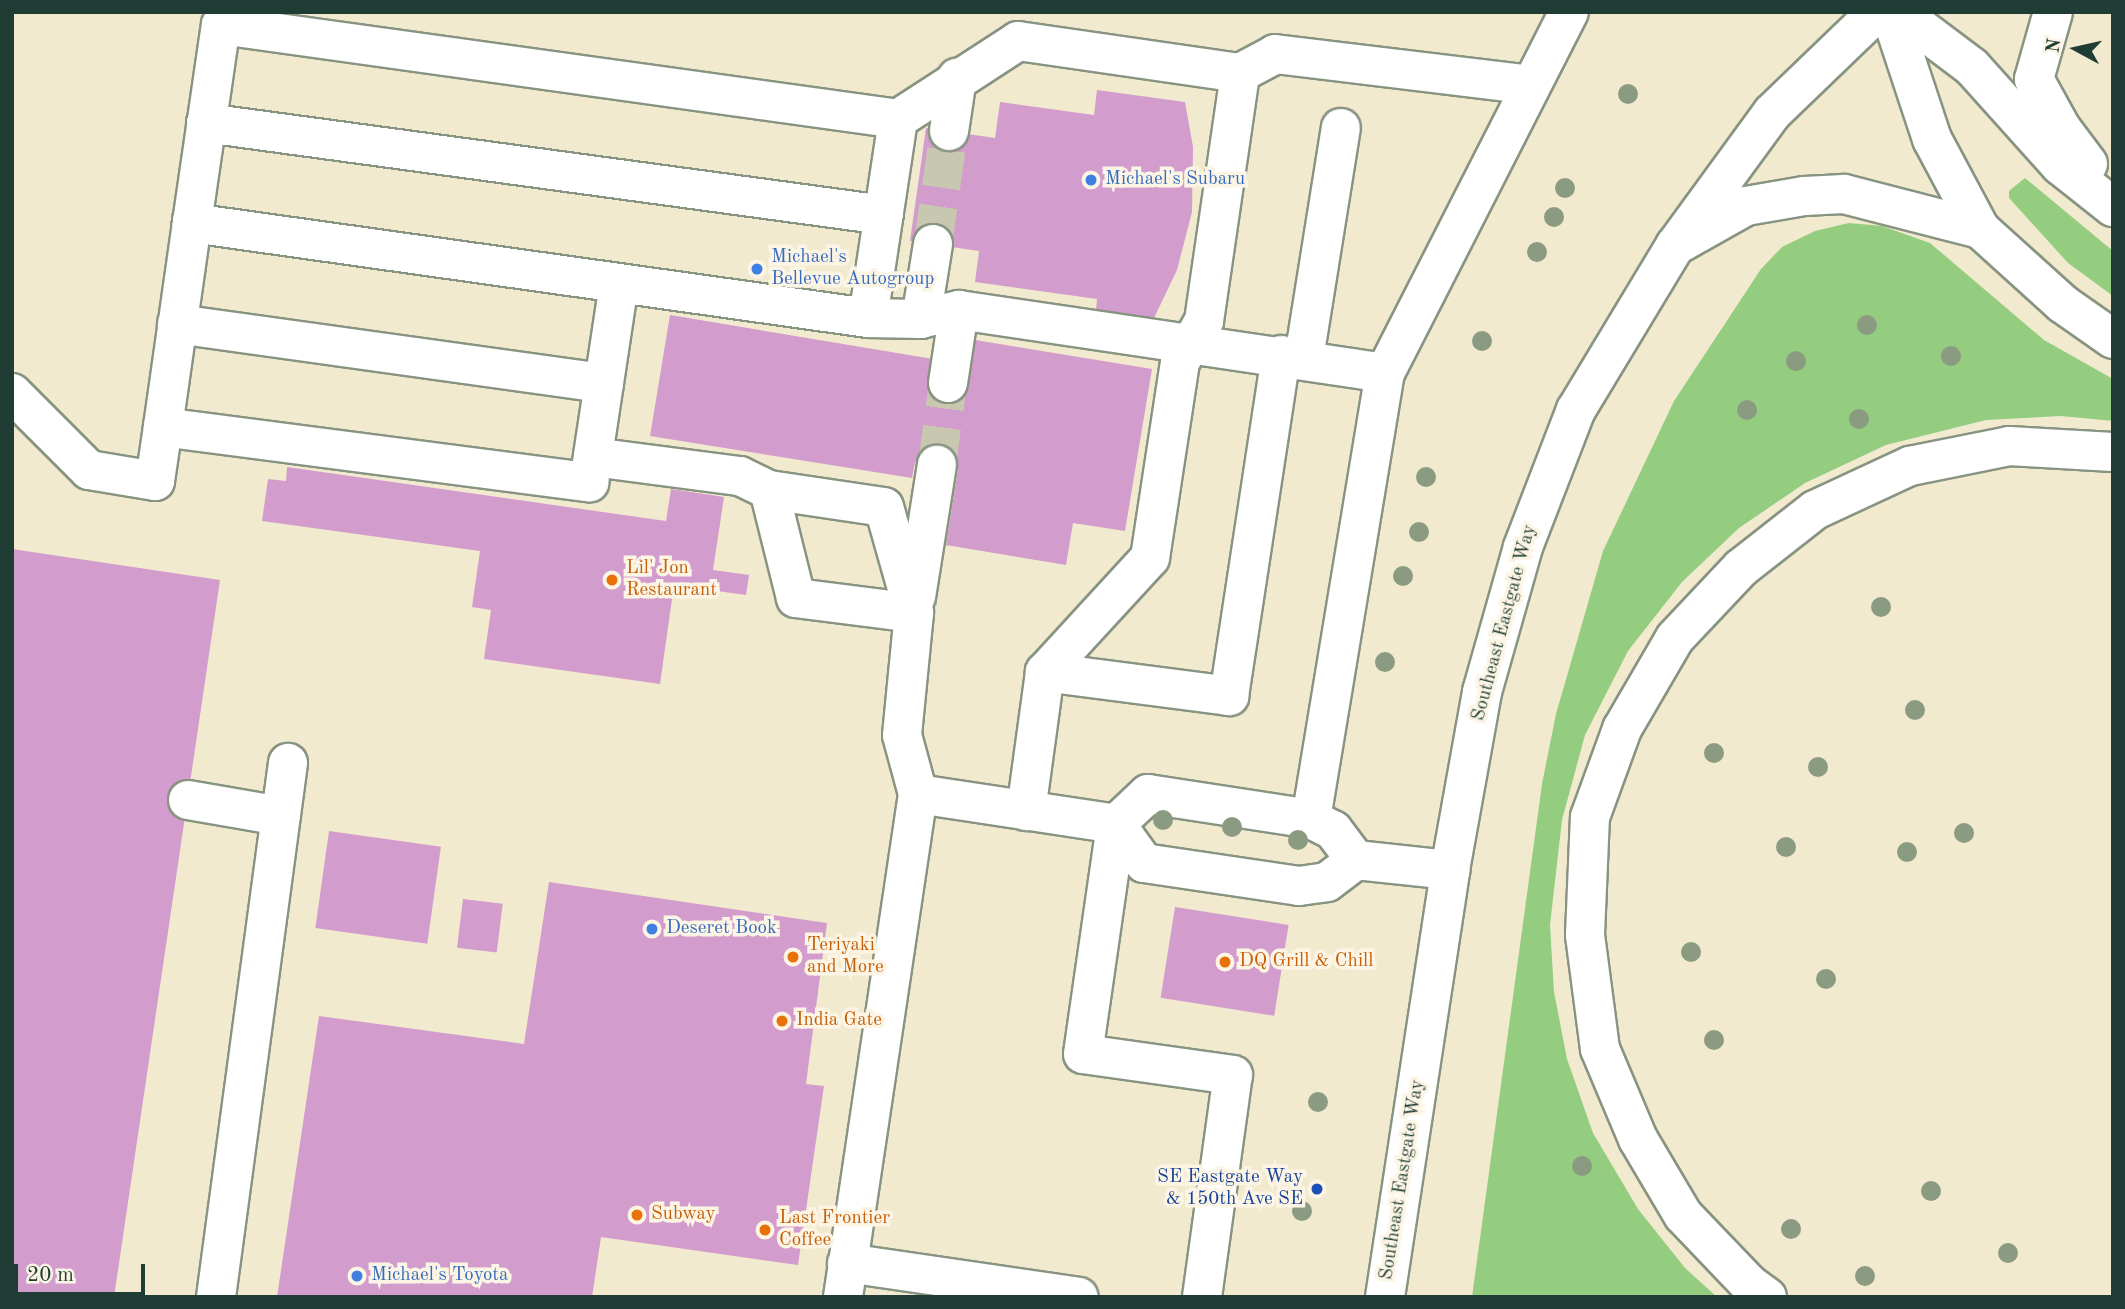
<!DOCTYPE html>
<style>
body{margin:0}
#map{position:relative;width:2125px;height:1309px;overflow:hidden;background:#f2eacf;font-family:"Old Standard TT",serif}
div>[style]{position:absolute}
.green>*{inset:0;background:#94cd80}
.building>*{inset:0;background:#d29ccc;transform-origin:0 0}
.minor-tunnel>*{height:38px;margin-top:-19px;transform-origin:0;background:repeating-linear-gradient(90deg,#c8c7b0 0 38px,transparent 0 57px)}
.roads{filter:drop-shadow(2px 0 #889482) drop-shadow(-2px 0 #889482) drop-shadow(0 2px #889482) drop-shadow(0 -2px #889482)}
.minor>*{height:38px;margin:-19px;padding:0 19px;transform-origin:19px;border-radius:19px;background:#fff}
.major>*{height:38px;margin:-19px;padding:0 19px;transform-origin:19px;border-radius:19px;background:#fff}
.highway>*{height:38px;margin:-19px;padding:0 19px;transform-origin:19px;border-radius:19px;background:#fff}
.trees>*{width:20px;height:20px;margin:-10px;border-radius:50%;background:#8b9b82}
.dots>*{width:19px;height:19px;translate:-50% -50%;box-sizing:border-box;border:4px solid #fcf5e5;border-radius:50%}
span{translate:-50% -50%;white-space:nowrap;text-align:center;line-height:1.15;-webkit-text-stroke:7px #fcf5e5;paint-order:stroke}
.shop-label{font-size:19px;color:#366cbe}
.left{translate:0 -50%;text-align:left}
.food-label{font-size:19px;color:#c56008}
.street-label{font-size:19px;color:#1f3d34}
.transit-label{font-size:19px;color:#164399}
.right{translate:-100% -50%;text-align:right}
.frame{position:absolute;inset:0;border:14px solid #1f3d34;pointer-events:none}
.north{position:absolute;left:2041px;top:14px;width:70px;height:70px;-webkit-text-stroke:5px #fcf5e5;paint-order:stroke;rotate:278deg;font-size:19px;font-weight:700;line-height:28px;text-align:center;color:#1f3d34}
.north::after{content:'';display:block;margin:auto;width:24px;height:32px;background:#1f3d34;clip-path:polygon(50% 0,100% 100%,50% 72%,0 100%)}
.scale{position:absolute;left:14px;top:1264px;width:131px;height:32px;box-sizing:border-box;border:4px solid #1f3d34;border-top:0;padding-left:9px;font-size:21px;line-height:24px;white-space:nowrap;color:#1f3d34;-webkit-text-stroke:5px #fcf5e5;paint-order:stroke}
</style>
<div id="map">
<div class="green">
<div style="clip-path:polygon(2025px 178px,2113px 251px,2113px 296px,2068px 263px,2009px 198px,2009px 191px)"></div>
<div style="clip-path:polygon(1849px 223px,1882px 226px,1930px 243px,2044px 340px,2113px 379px,2113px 421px,2061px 416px,1986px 420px,1886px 445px,1805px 483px,1739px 528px,1682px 582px,1628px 651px,1585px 735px,1562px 820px,1550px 925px,1554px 992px,1567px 1059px,1593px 1133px,1638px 1209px,1685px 1268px,1717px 1297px,1472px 1297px,1542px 784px,1556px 714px,1603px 551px,1674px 401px,1761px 269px,1782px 247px,1815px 231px)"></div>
</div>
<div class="building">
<div style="clip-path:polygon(1097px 90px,1185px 102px,1193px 147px,1192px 212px,1177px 270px,1154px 318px,1096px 310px,1097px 299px,975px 282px,979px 251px,910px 241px,926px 128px,995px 138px,1000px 102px,1094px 115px)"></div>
<div style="clip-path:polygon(670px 315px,933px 359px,929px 380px,948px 383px,969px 339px,1152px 369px,1125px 531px,1073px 523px,1066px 565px,946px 545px,958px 469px,915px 462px,912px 478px,650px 436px)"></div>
<div style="clip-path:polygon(287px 467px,666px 521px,671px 489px,724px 497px,713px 570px,749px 575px,746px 595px,674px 585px,660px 684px,484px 659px,491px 610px,472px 607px,480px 551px,262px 521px,268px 479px,286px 481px)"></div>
<div style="clip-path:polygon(12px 549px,220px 580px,114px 1297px,12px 1297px)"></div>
<div style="left:329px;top:831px;width:113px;height:98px;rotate:8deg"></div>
<div style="clip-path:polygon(549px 882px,827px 923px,806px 1084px,824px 1086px,798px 1265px,601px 1237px,592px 1297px,277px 1297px,319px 1016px,524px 1044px)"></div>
<div style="left:463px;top:899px;width:40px;height:49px;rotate:7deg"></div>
<div style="left:1175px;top:907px;width:115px;height:92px;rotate:9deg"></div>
</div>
<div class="minor-tunnel">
<div style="left:933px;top:244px;width:114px;rotate:-81.9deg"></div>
<div style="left:937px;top:465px;width:83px;rotate:-82.4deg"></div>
</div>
<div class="roads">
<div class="minor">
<div style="left:206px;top:123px;width:684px;rotate:7.73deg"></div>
<div style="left:949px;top:131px;width:54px;rotate:-81.4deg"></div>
<div style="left:192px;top:223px;width:206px;rotate:98.1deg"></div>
<div style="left:163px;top:427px;width:430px;rotate:7.4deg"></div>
<div style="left:589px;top:482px;width:201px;rotate:-81.4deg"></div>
<div style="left:868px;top:318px;width:201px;rotate:-81.4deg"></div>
<div style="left:921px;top:319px;width:76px;rotate:-80.9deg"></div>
<div style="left:177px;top:324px;width:431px;rotate:7.9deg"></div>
<div style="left:1304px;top:358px;width:233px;rotate:-80.9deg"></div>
<div style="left:1385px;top:373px;width:431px;rotate:-171.6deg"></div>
<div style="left:959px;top:310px;width:39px;rotate:167deg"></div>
<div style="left:921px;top:319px;width:53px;rotate:-178.9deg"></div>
<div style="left:868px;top:318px;width:683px;rotate:-172deg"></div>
<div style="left:192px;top:223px;width:200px;rotate:-81.7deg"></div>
<div style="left:221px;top:25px;width:683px;rotate:7.9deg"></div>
<div style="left:898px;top:119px;width:143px;rotate:-33deg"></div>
<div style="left:1018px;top:41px;width:224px;rotate:8.2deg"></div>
<div style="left:1240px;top:73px;width:40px;rotate:-28deg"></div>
<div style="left:1275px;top:54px;width:257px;rotate:6.9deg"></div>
<div style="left:948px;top:383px;width:74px;rotate:-81.4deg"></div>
<div style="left:12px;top:393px;width:109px;rotate:45deg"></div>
<div style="left:89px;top:470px;width:67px;rotate:9.5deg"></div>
<div style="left:155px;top:481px;width:55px;rotate:-81.6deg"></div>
<div style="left:593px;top:457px;width:148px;rotate:7.4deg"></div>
<div style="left:740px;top:476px;width:32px;rotate:26deg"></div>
<div style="left:916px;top:597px;width:134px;rotate:-81deg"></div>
<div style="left:1045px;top:672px;width:186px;rotate:7.4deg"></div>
<div style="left:1229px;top:696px;width:345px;rotate:-81.3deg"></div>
<div style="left:918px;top:794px;width:200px;rotate:8.6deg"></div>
<div style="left:1116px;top:824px;width:48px;rotate:54.3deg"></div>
<div style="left:1144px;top:863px;width:157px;rotate:8.4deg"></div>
<div style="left:1299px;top:886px;width:28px;rotate:-8deg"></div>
<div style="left:1327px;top:882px;width:36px;rotate:-37deg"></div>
<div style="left:1356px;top:860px;width:95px;rotate:6.1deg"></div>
<div style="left:188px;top:800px;width:94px;rotate:9.8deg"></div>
<div style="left:1026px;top:811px;width:140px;rotate:-82.2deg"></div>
<div style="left:1045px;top:672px;width:155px;rotate:-47.4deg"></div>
<div style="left:1150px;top:558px;width:198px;rotate:-81.3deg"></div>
<div style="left:1180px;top:362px;width:48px;rotate:-59.7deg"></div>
<div style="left:1204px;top:321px;width:251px;rotate:-81.7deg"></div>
<div style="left:1311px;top:819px;width:452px;rotate:-80.6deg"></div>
<div style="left:1385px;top:373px;width:405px;rotate:-63deg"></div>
<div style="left:847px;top:1263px;width:234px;rotate:8.3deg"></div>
<div style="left:216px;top:1297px;width:539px;rotate:-82.32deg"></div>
<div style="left:843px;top:1297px;width:509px;rotate:-81.52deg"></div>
<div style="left:918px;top:794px;width:61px;rotate:-105.2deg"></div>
<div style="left:902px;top:735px;width:123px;rotate:-84.4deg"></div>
<div style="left:914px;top:613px;width:119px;rotate:-172.8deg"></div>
<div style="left:796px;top:598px;width:111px;rotate:-104deg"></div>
<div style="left:769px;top:490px;width:116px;rotate:8.4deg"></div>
<div style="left:884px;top:507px;width:110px;rotate:74.2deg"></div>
<div style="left:1202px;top:1297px;width:224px;rotate:-82.1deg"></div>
<div style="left:1233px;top:1075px;width:151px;rotate:-172deg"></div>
<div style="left:1083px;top:1054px;width:232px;rotate:-81.8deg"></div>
<div style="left:1116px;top:824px;width:44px;rotate:-43.2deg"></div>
<div style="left:1148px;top:794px;width:165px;rotate:8.7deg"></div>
<div style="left:1311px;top:819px;width:25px;rotate:27deg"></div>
<div style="left:1333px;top:830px;width:38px;rotate:53deg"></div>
</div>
<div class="major">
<div style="left:1385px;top:1297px;width:432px;rotate:-81.3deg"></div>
<div style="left:1450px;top:870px;width:181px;rotate:-79.8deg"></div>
<div style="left:1482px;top:692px;width:151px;rotate:-74.2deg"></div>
<div style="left:1523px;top:547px;width:147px;rotate:-68.9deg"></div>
<div style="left:1576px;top:410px;width:192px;rotate:-58.9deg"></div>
<div style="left:1675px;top:246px;width:165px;rotate:-53.9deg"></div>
<div style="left:1772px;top:113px;width:146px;rotate:-43.9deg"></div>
</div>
<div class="highway">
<div style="left:1890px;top:12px;width:134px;rotate:71.7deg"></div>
<div style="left:1932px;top:139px;width:102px;rotate:61.9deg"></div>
<div style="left:1980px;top:229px;width:112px;rotate:42.1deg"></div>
<div style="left:2063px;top:304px;width:61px;rotate:35deg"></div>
<div style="left:1899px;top:12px;width:91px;rotate:37deg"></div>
<div style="left:1972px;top:67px;width:132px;rotate:48.1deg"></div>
<div style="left:2060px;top:165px;width:68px;rotate:38.4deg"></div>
<div style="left:2053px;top:12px;width:70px;rotate:105.8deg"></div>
<div style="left:2034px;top:79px;width:56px;rotate:61.1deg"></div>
<div style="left:2061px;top:128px;width:45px;rotate:53.1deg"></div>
<div style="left:1675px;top:246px;width:81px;rotate:-29.4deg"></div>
<div style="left:1746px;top:206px;width:59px;rotate:-9.8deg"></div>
<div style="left:1804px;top:196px;width:40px;rotate:-2.9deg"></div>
<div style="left:1844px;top:194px;width:140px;rotate:14.4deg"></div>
<div style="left:1767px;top:1297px;width:22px;rotate:-144deg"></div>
<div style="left:1749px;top:1284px;width:95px;rotate:-133.7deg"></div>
<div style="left:1683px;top:1215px;width:88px;rotate:-120.6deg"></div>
<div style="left:1638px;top:1139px;width:98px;rotate:-112.9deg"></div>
<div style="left:1600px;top:1049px;width:115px;rotate:-97.5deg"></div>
<div style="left:1585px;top:935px;width:118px;rotate:-87.6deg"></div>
<div style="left:1590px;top:817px;width:94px;rotate:-70deg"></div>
<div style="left:1622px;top:729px;width:105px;rotate:-59.8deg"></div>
<div style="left:1675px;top:638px;width:96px;rotate:-46.7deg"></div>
<div style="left:1741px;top:568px;width:94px;rotate:-38.1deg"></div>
<div style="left:1815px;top:510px;width:105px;rotate:-24.9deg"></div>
<div style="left:1910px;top:466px;width:101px;rotate:-11.4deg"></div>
<div style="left:2009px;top:446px;width:104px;rotate:3.3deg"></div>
</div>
</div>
<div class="trees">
<div style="left:1628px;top:94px"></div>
<div style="left:1565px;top:188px"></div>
<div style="left:1554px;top:217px"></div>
<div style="left:1537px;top:252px"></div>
<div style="left:1867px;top:325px"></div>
<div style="left:1482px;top:341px"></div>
<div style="left:1951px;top:356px"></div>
<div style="left:1796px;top:361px"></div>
<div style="left:1747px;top:410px"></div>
<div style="left:1859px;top:419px"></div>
<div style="left:1426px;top:477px"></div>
<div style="left:1419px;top:532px"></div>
<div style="left:1403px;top:576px"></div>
<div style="left:1881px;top:607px"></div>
<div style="left:1385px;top:662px"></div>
<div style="left:1915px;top:710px"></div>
<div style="left:1714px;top:753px"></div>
<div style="left:1818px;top:767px"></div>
<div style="left:1163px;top:820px"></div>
<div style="left:1232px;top:827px"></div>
<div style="left:1964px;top:833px"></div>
<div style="left:1298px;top:840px"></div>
<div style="left:1786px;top:847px"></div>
<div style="left:1907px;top:852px"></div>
<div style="left:1691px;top:952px"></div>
<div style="left:1826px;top:979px"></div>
<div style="left:1714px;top:1040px"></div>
<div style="left:1318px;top:1102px"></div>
<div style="left:1582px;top:1166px"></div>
<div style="left:1931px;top:1191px"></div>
<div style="left:1302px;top:1211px"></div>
<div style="left:1791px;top:1229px"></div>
<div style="left:2008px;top:1253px"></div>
<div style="left:1865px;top:1276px"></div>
</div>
<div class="dots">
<div style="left:1091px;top:180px;background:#3f7fe0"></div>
<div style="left:757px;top:269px;background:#3f7fe0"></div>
<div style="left:612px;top:580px;background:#e8710a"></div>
<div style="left:652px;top:929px;background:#3f7fe0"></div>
<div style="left:793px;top:957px;background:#e8710a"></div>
<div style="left:1225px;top:962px;background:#e8710a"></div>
<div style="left:782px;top:1021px;background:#e8710a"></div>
<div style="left:1317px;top:1189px;background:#1a4fb4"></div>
<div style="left:637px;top:1215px;background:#e8710a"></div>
<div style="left:765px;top:1230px;background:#e8710a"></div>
<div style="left:357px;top:1276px;background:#3f7fe0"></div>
</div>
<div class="shop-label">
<span class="left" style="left:1105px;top:180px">Michael's Subaru</span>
<span class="left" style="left:771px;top:269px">Michael's<br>Bellevue Autogroup</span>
<span class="left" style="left:666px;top:929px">Deseret Book</span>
<span class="left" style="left:371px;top:1276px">Michael's Toyota</span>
</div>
<div class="food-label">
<span class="left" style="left:626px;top:580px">Lil' Jon<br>Restaurant</span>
<span class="left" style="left:807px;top:957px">Teriyaki<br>and More</span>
<span class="left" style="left:1239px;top:962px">DQ Grill &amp; Chill</span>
<span class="left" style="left:796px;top:1021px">India Gate</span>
<span class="left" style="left:651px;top:1215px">Subway</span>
<span class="left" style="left:779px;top:1230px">Last Frontier<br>Coffee</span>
</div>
<div class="street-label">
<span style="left:1505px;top:623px;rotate:-75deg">Southeast Eastgate Way</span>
<span style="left:1403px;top:1180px;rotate:-81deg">Southeast Eastgate Way</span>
</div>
<div class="transit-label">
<span class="right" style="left:1303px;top:1189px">SE Eastgate Way<br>&amp; 150th Ave SE</span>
</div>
<div class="frame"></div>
<div class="north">N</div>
<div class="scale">20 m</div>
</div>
